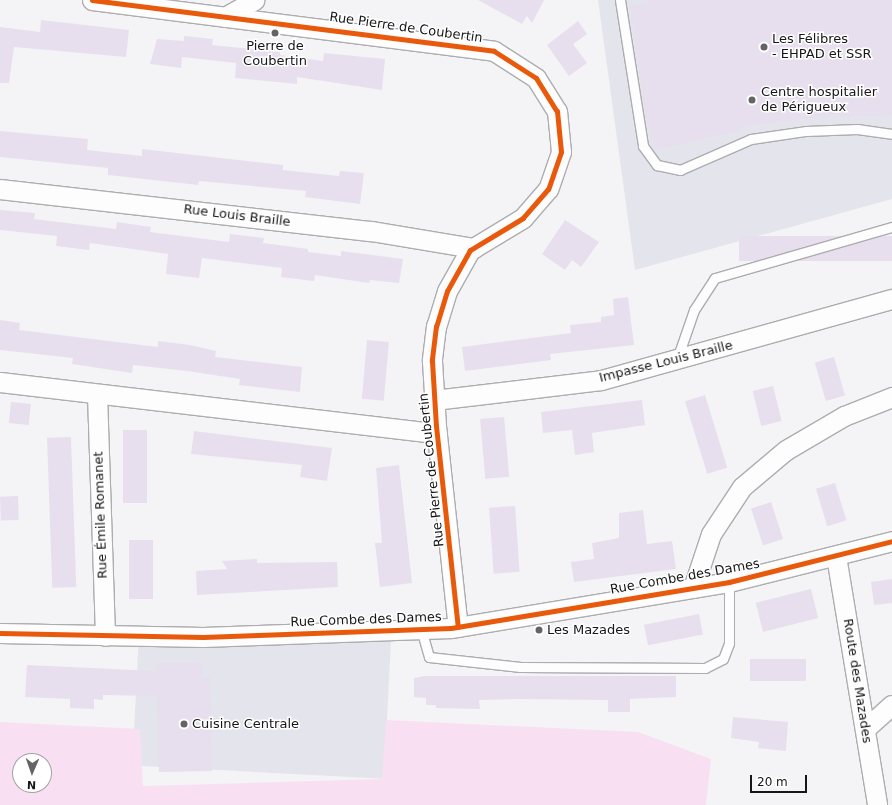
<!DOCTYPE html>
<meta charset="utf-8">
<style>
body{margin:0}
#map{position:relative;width:892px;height:805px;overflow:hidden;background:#f4f4f7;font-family:"DejaVu Sans",sans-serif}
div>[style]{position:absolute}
.built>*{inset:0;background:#e4e4ec;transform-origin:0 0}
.green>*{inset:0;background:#f8e0f2}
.building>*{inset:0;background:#e7dfed;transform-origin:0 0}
.roads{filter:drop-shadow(1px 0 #adadb0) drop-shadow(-1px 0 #adadb0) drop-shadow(0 1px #adadb0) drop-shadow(0 -1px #adadb0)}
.lane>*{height:9px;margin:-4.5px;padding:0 4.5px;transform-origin:4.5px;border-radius:4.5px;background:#fdfdfe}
.street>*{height:19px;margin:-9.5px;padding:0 9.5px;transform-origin:9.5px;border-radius:9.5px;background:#fdfdfe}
.cycleway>*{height:5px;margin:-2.5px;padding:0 2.5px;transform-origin:2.5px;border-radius:2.5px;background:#e8590c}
.dots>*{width:11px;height:11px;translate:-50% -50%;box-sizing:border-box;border:2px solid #fff;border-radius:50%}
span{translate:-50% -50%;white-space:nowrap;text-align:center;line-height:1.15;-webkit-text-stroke:3px #fff;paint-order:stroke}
.street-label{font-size:13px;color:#161617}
.poi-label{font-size:13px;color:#161617}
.left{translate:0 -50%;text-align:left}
.north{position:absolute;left:12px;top:753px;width:40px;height:40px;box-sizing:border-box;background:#fff;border:1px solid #a2a2a2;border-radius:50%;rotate:182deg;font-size:11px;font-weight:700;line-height:16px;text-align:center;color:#161617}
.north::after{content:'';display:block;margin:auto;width:14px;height:18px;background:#646465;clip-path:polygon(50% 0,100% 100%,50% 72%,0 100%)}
.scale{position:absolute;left:750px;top:775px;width:57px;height:18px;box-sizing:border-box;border:2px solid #161617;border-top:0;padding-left:5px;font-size:12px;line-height:14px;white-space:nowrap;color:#161617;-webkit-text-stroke:3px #fff;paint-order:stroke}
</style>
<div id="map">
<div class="built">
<div style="clip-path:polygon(598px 0,892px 0,892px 199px,635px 270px)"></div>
<div style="left:391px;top:642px;width:137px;height:252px;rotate:93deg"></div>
</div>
<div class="green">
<div style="clip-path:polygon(evenodd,386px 720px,638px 732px,711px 759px,706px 805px,0 805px,0 722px,140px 729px,143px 786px,382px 779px,386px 720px,20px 761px,44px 761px,44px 785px,20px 785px,20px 761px)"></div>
</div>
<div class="building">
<div style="clip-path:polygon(478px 0,544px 0,532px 23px,527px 16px,522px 24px)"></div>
<div style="clip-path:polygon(649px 0,892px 0,892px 115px,841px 117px,840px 114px,741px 127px,741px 131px,654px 150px,644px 107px,630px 6px,649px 3px)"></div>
<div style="clip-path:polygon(41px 20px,129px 30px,126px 57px,14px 47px,9px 83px,0 83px,0 27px,40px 32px)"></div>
<div style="clip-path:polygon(578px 21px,587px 34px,573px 44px,587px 63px,569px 76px,547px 45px)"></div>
<div style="clip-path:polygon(184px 36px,213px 39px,212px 45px,280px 52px,280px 55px,323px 61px,324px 53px,385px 59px,382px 90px,297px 77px,297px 84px,235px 78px,236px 63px,182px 57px,181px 68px,150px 64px,157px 39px,184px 41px)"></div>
<div style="clip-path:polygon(0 131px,88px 139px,87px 150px,142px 156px,142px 149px,283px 165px,283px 170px,339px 176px,340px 171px,364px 173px,360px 204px,305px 197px,306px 191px,199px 181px,198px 185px,108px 175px,108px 168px,0 157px)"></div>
<div style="clip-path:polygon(0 210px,35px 213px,34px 219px,116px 229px,117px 222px,151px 227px,150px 232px,229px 242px,230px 234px,264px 238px,263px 243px,308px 249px,308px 252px,341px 256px,341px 251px,403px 259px,399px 283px,370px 280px,369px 283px,315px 275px,314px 281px,281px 277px,282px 268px,202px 258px,199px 278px,166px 274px,168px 254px,90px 243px,89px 250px,56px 246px,57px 236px,0 230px)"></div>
<div style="clip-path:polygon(565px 220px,599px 242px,581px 267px,572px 260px,565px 270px,542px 254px)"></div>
<div style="left:892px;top:236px;width:25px;height:153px;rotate:90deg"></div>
<div style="clip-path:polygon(628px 297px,634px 345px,550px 354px,551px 360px,465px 371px,462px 347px,571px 333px,570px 325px,601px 322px,601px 317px,614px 315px,613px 299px)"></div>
<div style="clip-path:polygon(0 320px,20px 323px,19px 330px,158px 347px,158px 341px,190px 345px,216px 351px,215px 357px,302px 367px,300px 392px,239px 385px,240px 379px,187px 371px,133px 365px,132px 373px,72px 364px,73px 358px,0 350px)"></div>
<div style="left:367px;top:340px;width:22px;height:59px;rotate:5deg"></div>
<div style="left:834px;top:357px;width:40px;height:20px;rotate:74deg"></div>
<div style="left:773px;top:386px;width:36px;height:21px;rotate:76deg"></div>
<div style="left:705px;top:395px;width:76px;height:21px;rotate:73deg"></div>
<div style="clip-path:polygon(642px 400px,645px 425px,592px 433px,594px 452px,575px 455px,572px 430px,543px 433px,541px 412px)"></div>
<div style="left:11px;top:402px;width:20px;height:21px;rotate:6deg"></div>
<div style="left:504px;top:417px;width:60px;height:24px;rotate:85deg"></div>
<div style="left:123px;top:430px;width:24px;height:73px"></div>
<div style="clip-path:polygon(194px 431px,332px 448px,327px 481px,300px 477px,302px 465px,191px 454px)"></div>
<div style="left:71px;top:437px;width:150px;height:24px;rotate:88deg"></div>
<div style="clip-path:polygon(399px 465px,412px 583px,380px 587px,375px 543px,382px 543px,376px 468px)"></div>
<div style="left:835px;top:483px;width:39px;height:20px;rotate:73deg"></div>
<div style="left:18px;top:496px;width:24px;height:18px;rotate:88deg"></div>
<div style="left:771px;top:502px;width:39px;height:21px;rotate:72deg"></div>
<div style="left:515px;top:506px;width:66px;height:26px;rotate:86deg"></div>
<div style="clip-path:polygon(643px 510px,647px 544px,672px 541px,676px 569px,574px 582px,571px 562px,594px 559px,592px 543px,619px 538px,619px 513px)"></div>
<div style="left:129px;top:540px;width:24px;height:59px"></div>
<div style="clip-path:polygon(257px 559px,257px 563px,337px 562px,338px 587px,197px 595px,196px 571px,227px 569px,222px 561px)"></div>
<div style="clip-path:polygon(892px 579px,892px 603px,874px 605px,871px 582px)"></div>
<div style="left:811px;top:589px;width:30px;height:57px;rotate:76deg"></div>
<div style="left:699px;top:614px;width:21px;height:56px;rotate:79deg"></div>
<div style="left:806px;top:659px;width:22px;height:56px;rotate:90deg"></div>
<div style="clip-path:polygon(202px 662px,202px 677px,210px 677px,212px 771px,159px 772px,157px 696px,103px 695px,103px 700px,94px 699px,94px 709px,70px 708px,70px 699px,25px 697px,27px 665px,156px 671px,156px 663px)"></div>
<div style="clip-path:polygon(424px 676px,676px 676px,676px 697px,630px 699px,630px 712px,608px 712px,608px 700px,516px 699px,479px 700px,480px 709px,436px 708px,436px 705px,426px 705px,426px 698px,414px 697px,414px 678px)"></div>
<div style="clip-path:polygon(733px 717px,788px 722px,786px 751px,758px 748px,759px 742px,731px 738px)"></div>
</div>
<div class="roads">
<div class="lane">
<div style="left:620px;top:0;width:148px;rotate:81deg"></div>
<div style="left:643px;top:146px;width:24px;rotate:54deg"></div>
<div style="left:657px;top:165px;width:24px;rotate:12deg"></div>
<div style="left:680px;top:170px;width:77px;rotate:-23.6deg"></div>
<div style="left:751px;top:139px;width:56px;rotate:-8.3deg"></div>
<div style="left:806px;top:131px;width:51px;rotate:-2.2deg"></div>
<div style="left:857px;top:129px;width:35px;rotate:8deg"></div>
<div style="left:677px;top:359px;width:52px;rotate:-70.9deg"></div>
<div style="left:694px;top:310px;width:38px;rotate:-57deg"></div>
<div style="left:715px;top:278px;width:184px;rotate:-16.1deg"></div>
<div style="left:421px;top:629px;width:29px;rotate:74deg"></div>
<div style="left:429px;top:657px;width:92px;rotate:6.3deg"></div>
<div style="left:520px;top:667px;width:185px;rotate:0.3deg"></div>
<div style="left:705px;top:668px;width:20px;rotate:-27deg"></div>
<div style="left:723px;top:659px;width:17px;rotate:-69deg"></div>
<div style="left:729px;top:643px;width:61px;rotate:-90deg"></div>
</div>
<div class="street">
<div style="left:92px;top:0;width:405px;rotate:7.2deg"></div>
<div style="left:494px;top:51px;width:50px;rotate:32.7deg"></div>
<div style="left:536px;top:78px;width:39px;rotate:58deg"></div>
<div style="left:557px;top:111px;width:41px;rotate:84.4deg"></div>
<div style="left:561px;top:152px;width:39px;rotate:109deg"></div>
<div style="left:548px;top:189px;width:38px;rotate:131deg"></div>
<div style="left:523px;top:218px;width:62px;rotate:148.9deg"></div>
<div style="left:470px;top:250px;width:47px;rotate:119.3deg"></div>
<div style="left:447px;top:291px;width:37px;rotate:107deg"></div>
<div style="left:436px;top:326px;width:35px;rotate:97deg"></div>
<div style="left:432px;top:361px;width:65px;rotate:86.5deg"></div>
<div style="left:436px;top:426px;width:202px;rotate:83.8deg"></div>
<div style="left:225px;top:17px;width:34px;rotate:-30deg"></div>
<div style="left:0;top:189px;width:373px;rotate:6.5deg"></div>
<div style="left:371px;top:231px;width:104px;rotate:9.4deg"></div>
<div style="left:0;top:382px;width:440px;rotate:6.7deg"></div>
<div style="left:97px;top:394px;width:242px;rotate:88.1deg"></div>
<div style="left:434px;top:400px;width:168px;rotate:-6.8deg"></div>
<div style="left:601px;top:380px;width:302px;rotate:-15.6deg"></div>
<div style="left:836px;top:556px;width:252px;rotate:80.6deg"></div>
<div style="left:693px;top:588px;width:57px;rotate:-71.6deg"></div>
<div style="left:711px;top:534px;width:56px;rotate:-56.6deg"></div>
<div style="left:742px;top:487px;width:57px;rotate:-40.1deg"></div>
<div style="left:786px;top:450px;width:67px;rotate:-30.4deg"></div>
<div style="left:844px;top:416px;width:52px;rotate:-21.6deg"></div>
<div style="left:0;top:633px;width:203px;rotate:1.1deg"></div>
<div style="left:203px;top:637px;width:248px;rotate:-2.1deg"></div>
<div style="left:451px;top:628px;width:282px;rotate:-9.4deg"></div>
<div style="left:729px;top:582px;width:168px;rotate:-14.1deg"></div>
<div style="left:865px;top:729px;width:36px;rotate:-42deg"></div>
</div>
</div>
<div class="cycleway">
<div style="left:92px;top:0;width:405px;rotate:7.2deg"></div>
<div style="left:494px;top:51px;width:50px;rotate:32.7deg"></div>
<div style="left:536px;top:78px;width:39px;rotate:58deg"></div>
<div style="left:557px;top:111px;width:41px;rotate:84.4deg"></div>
<div style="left:561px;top:152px;width:39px;rotate:109deg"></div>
<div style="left:548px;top:189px;width:38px;rotate:131deg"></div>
<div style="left:523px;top:218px;width:62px;rotate:148.9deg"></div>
<div style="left:470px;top:250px;width:47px;rotate:119.3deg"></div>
<div style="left:447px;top:291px;width:37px;rotate:107deg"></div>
<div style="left:436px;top:326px;width:35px;rotate:97deg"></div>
<div style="left:432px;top:361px;width:65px;rotate:86.5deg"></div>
<div style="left:436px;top:426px;width:202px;rotate:83.8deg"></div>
<div style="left:0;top:633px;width:203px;rotate:1.1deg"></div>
<div style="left:203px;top:637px;width:248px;rotate:-2.1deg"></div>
<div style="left:451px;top:628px;width:282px;rotate:-9.4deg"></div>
<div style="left:729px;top:582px;width:168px;rotate:-14.1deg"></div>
</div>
<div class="dots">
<div style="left:275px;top:33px;background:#646465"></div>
<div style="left:764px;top:47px;background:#646465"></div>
<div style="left:752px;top:100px;background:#646465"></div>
<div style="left:539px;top:630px;background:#646465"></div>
<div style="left:184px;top:724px;background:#646465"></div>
</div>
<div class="street-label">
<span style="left:406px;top:28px;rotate:8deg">Rue Pierre de Coubertin</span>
<span style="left:237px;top:216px;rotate:7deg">Rue Louis Braille</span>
<span style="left:666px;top:362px;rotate:-14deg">Impasse Louis Braille</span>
<span style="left:432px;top:470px;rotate:-96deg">Rue Pierre de Coubertin</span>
<span style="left:101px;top:515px;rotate:-92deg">Rue Émile Romanet</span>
<span style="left:685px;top:577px;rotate:-10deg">Rue Combe des Dames</span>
<span style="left:366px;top:620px;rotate:-2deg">Rue Combe des Dames</span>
<span style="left:857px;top:681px;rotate:81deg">Route des Mazades</span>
</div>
<div class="poi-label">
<span class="left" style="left:772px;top:47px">Les Félibres<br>- EHPAD et SSR</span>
<span style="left:275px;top:54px">Pierre de<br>Coubertin</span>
<span class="left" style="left:761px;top:100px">Centre hospitalier<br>de Périgueux</span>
<span class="left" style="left:547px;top:630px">Les Mazades</span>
<span class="left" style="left:192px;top:724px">Cuisine Centrale</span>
</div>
<div class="north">N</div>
<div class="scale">20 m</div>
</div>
